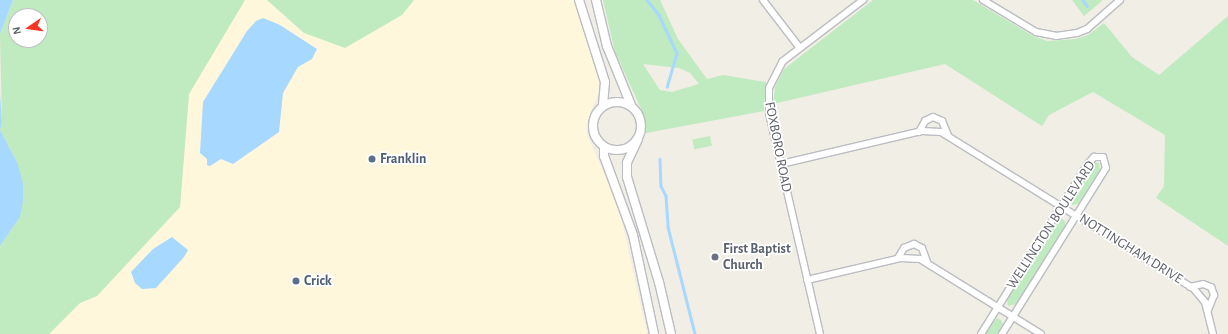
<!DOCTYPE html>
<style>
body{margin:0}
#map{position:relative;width:1228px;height:334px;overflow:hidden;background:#f1eee5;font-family:"Alegreya Sans",sans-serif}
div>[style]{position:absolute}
.commercial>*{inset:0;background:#fff7dc}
.green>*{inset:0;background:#c0eac0;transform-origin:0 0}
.water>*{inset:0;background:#a7d8ff}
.stream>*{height:2.5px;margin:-1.25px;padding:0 1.25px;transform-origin:1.25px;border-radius:1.25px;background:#a7d8ff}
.roads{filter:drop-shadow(1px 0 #babdc2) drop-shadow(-1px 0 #babdc2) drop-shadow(0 1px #babdc2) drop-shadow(0 -1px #babdc2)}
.street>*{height:6px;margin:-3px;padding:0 3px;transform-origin:3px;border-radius:3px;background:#fff}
.secondary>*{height:8px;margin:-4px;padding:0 4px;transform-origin:4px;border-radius:4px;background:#fff}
.secondary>.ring{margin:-4px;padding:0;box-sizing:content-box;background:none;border:8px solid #fff;border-radius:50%}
.dots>*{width:11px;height:11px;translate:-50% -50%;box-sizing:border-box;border:2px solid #fff;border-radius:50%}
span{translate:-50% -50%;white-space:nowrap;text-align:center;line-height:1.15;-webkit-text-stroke:3.5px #fff;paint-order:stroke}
.street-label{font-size:14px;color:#5d6167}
.service-label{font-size:14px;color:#4e5e75;font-weight:700}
.left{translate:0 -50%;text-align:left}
.worship-label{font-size:14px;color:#5b616d;font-weight:700}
.north{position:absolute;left:8px;top:8px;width:40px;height:40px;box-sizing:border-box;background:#fff;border:1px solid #bec0c2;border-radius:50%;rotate:257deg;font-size:11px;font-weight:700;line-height:16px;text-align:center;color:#5d6167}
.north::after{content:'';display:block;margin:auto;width:14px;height:18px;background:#f93422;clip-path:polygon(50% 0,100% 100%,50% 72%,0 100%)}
</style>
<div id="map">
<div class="commercial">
<div style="clip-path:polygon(245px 0,267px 0,304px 33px,402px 15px,414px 0,574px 0,599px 81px,598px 94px,586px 125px,587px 135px,619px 208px,647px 334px,49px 334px,80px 303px,97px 296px,180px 207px,189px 94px)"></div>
</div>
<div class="green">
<div style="clip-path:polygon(evenodd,13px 0,245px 0,189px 94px,180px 207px,97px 296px,80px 303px,49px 334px,0 334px,0 246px,20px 217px,17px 162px,0 130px,2px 123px,0 34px,13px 0,16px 16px,40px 16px,40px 40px,16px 40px,16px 16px)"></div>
<div style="clip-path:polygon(267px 0,414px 0,402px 15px,345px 48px,304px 33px)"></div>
<div style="clip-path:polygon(evenodd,603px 0,660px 0,678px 39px,707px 79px,723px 75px,766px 82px,764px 111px,646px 133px,643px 113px,615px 52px,603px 0,643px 64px,679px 68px,690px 73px,699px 84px,672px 92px,660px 90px,643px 64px)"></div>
<div style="clip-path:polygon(873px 0,973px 0,1033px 36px,1047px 41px,1076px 39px,1088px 35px,1104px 23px,1132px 57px,1159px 75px,1228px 16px,1228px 246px,1156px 198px,1164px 186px,1165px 135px,1093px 92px,1049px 115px,1042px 126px,945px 64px,773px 104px,775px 87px,784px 69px)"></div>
<div style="clip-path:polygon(1072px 0,1101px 0,1102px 1px,1084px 16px)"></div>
<div style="left:710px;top:136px;width:10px;height:18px;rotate:79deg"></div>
<div style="clip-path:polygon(1095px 162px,1099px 163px,1100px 170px,1078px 204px,1072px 205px,1070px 198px)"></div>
<div style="clip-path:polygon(1060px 217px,1065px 221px,1065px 226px,1016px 304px,1008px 306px,1007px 299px)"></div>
<div style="clip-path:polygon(997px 318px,1001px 320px,1003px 324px,997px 334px,985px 334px)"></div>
</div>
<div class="water">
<div style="clip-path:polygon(0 0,13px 0,0 34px)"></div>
<div style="clip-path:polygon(263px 18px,280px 25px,317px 49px,312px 59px,298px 67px,283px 93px,279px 132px,233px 164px,221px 159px,210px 166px,207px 165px,207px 159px,200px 153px,203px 102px,247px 31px,256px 21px)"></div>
<div style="clip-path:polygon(0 93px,2px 123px,0 130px,17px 162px,23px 183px,23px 201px,20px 217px,0 246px)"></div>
<div style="clip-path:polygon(172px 237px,188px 250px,184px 257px,156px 288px,142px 289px,135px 283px,131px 272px,153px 249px)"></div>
</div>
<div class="stream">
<div style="left:647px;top:0;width:19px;rotate:51deg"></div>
<div style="left:659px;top:15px;width:42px;rotate:64.7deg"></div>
<div style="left:677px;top:53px;width:35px;rotate:106deg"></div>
<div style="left:1083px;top:0;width:7px;rotate:56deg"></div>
<div style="left:660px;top:159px;width:27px;rotate:88deg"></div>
<div style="left:661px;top:186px;width:11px;rotate:63deg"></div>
<div style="left:666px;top:196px;width:31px;rotate:86deg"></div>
<div style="left:668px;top:227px;width:110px;rotate:75.8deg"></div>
</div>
<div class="roads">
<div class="street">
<div style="left:763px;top:0;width:59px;rotate:52.5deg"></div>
<div style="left:983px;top:0;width:62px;rotate:31.1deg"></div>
<div style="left:1036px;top:32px;width:20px;rotate:11deg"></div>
<div style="left:1056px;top:36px;width:21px;rotate:-8deg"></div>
<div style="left:1077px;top:33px;width:11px;rotate:-22deg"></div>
<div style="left:1087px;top:29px;width:44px;rotate:-41.3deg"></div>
<div style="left:919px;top:132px;width:13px;rotate:-61deg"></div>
<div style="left:925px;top:121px;width:9px;rotate:-27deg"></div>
<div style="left:933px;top:117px;width:10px;rotate:24deg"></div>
<div style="left:942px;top:121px;width:15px;rotate:67deg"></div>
<div style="left:781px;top:164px;width:145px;rotate:-13.2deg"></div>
<div style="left:922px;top:131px;width:19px;rotate:3deg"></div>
<div style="left:941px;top:132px;width:298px;rotate:31.8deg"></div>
<div style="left:1194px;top:289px;width:17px;rotate:50deg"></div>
<div style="left:1205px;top:302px;width:33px;rotate:76deg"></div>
<div style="left:898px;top:258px;width:12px;rotate:-59deg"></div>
<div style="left:904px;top:248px;width:11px;rotate:-22deg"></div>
<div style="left:914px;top:244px;width:9px;rotate:27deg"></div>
<div style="left:922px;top:248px;width:15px;rotate:70deg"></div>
<div style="left:807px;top:280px;width:97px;rotate:-13.2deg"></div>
<div style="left:901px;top:258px;width:19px;rotate:3deg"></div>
<div style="left:920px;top:259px;width:142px;rotate:31.8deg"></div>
<div style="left:1190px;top:287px;width:13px;rotate:-13deg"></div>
<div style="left:1203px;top:284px;width:9px;rotate:21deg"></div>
<div style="left:1211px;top:287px;width:9px;rotate:69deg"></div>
<div style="left:1214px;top:295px;width:16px;rotate:112deg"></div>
<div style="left:820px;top:334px;width:227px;rotate:-103deg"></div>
<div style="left:769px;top:113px;width:25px;rotate:-90deg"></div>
<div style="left:769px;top:88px;width:30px;rotate:-63deg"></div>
<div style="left:783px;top:61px;width:101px;rotate:-37.3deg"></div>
<div style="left:981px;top:334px;width:199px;rotate:-57.9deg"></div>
<div style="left:1087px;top:165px;width:11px;rotate:-49deg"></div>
<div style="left:1094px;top:157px;width:9px"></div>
<div style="left:1103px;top:157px;width:11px;rotate:75deg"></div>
<div style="left:1106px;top:168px;width:196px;rotate:122.1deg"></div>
</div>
<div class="secondary">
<div style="left:579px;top:0;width:86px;rotate:72.4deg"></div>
<div style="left:605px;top:82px;width:24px;rotate:95deg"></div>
<div style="left:596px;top:0;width:47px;rotate:76.6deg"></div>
<div style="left:607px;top:46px;width:64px;rotate:67.9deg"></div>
<div class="ring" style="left:593px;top:102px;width:40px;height:40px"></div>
<div style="left:638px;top:139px;width:26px;rotate:115deg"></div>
<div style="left:627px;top:163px;width:14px;rotate:90deg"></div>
<div style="left:627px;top:177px;width:110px;rotate:73.1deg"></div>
<div style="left:659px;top:282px;width:53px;rotate:77deg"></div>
<div style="left:604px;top:147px;width:9px;rotate:90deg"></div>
<div style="left:604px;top:156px;width:84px;rotate:69.8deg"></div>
<div style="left:633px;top:235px;width:101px;rotate:78deg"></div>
</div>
</div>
<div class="dots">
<div style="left:372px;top:159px;background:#5c6f8a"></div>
<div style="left:715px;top:257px;background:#6b7280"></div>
<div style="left:296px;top:281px;background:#5c6f8a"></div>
</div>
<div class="street-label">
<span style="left:778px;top:147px;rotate:79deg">FOXBORO ROAD</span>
<span style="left:1051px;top:225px;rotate:-57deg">WELLINGTON BOULEVARD</span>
<span style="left:1131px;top:249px;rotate:32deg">NOTTINGHAM DRIVE</span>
</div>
<div class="service-label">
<span class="left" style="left:380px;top:159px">Franklin</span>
<span class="left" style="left:304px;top:281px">Crick</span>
</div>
<div class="worship-label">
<span class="left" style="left:723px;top:257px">First Baptist<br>Church</span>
</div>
<div class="north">N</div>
</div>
